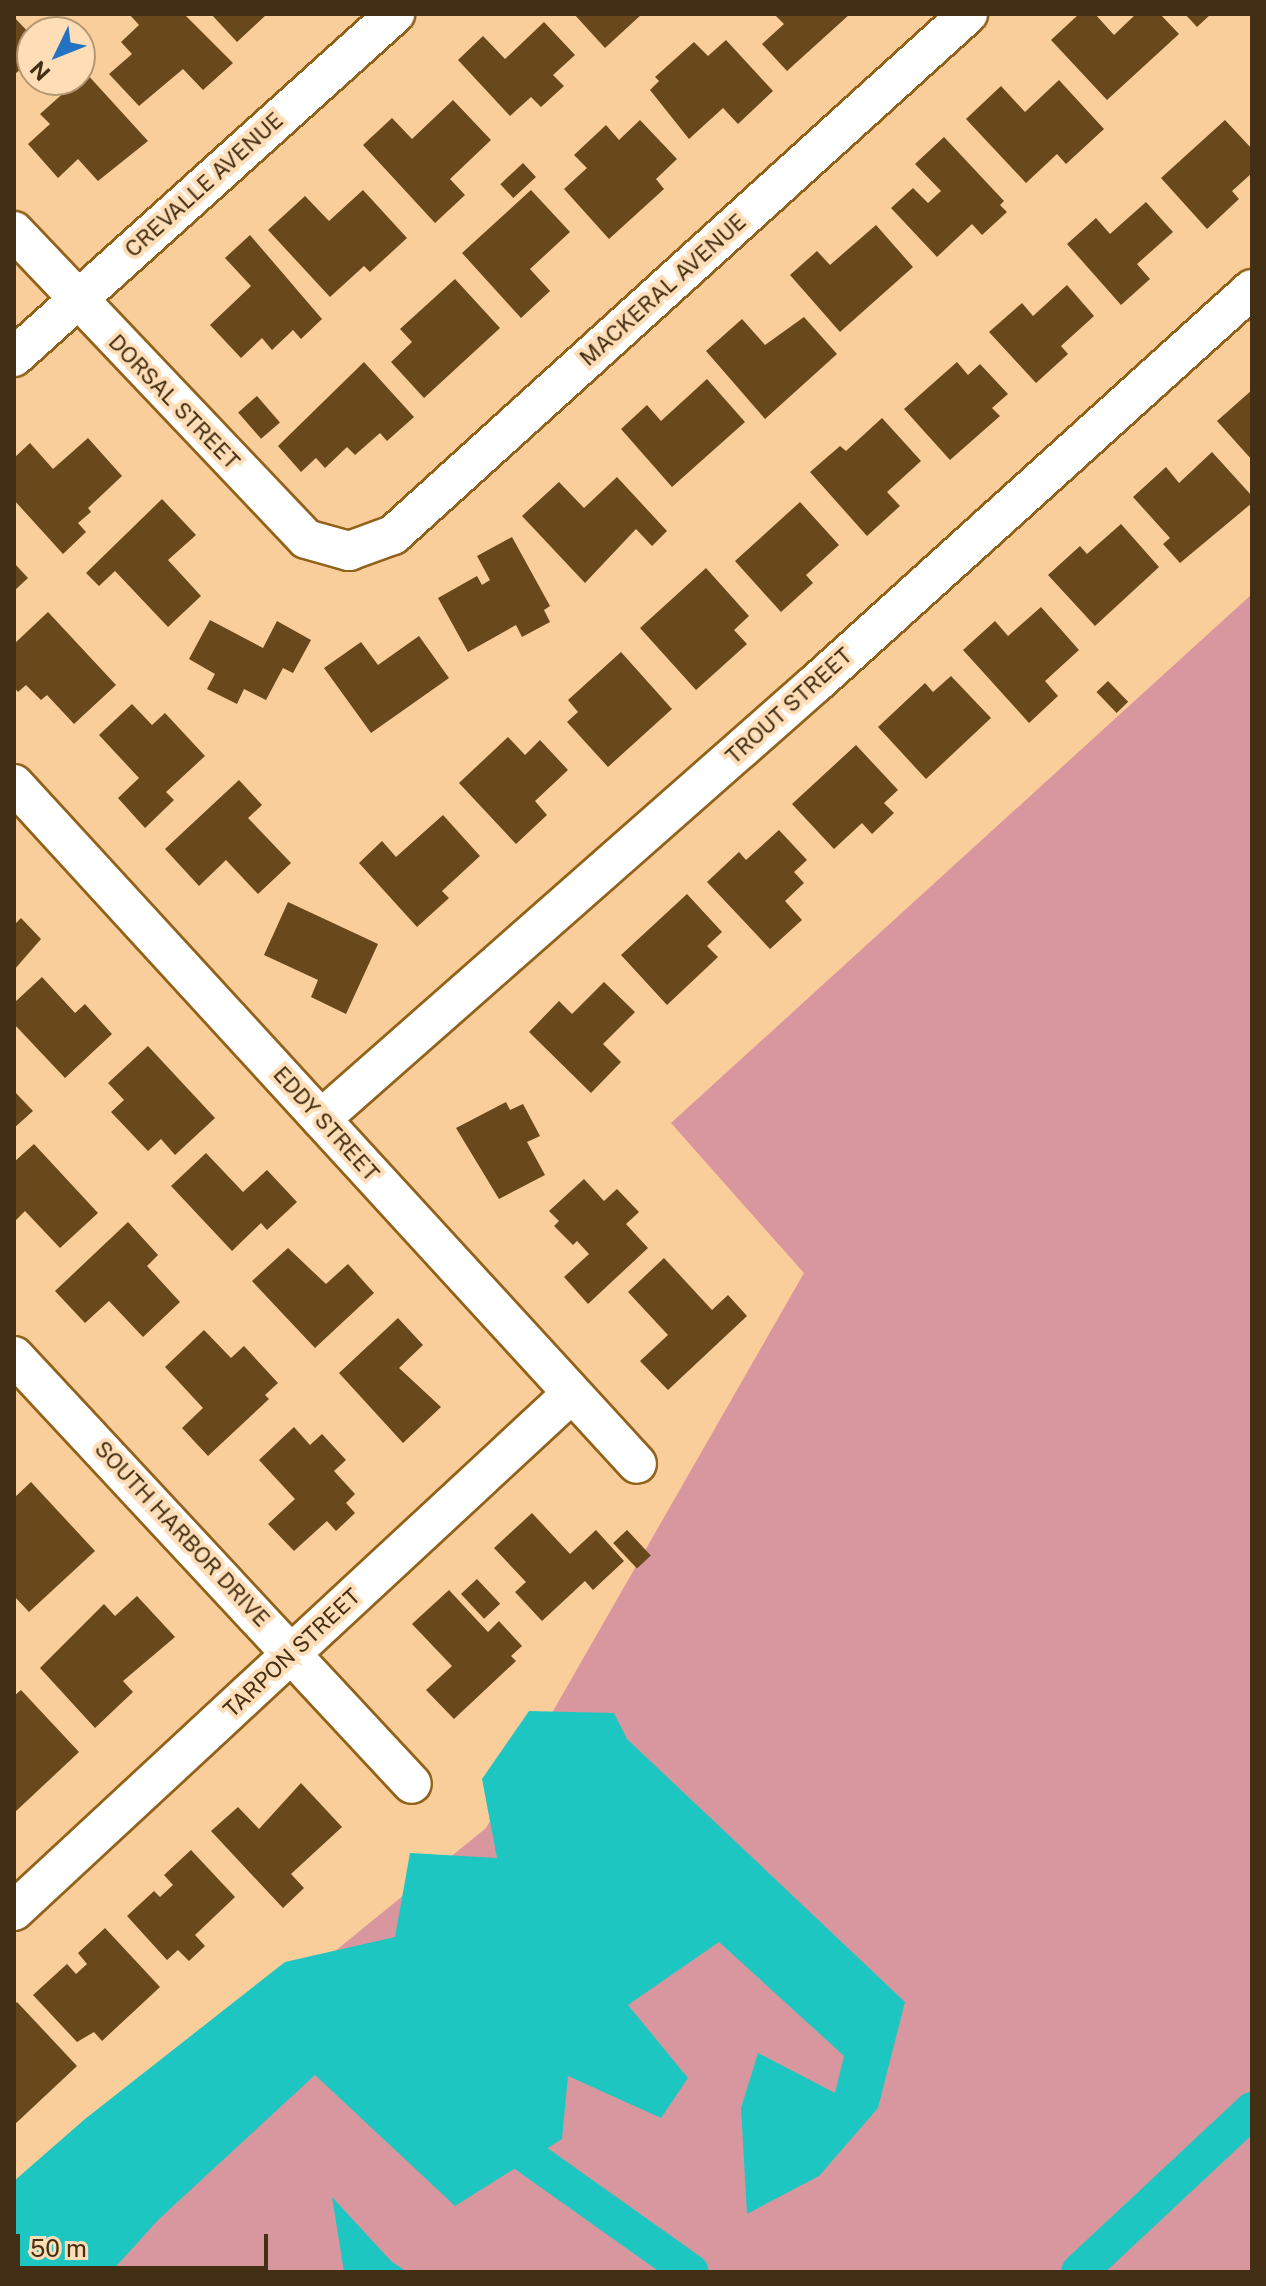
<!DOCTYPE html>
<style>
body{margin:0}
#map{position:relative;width:1266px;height:2286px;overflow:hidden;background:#f9ce9a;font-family:"Public Sans",sans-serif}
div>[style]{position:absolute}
.green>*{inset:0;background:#d8979e}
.water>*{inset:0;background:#1ec6c1}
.canal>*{height:36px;margin:-18px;padding:0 18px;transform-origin:18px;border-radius:18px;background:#1ec6c1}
.building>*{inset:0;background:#69481b;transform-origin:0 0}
.roads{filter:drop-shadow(2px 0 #92621b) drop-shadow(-2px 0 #92621b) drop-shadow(0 2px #92621b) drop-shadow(0 -2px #92621b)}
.street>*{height:38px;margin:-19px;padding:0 19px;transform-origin:19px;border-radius:19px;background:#fff}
span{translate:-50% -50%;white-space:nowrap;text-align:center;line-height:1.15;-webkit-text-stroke:8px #feddb7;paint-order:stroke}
.street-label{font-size:22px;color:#432f13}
.frame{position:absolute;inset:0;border:16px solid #432f13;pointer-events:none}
.north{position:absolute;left:16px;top:16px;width:80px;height:80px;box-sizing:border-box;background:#feddb7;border:2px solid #b39775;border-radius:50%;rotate:227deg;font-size:22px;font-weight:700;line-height:32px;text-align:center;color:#432f13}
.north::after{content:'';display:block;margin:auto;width:28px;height:36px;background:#2373c2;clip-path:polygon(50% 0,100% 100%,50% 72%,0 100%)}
.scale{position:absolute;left:16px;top:2234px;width:252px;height:36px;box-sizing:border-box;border:4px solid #432f13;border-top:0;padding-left:10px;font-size:24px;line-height:28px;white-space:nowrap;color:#432f13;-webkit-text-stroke:6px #feddb7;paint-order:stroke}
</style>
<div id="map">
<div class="green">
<div style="clip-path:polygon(1252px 594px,1252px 2272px,14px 2272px,14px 2213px,486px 1828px,804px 1273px,671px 1123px)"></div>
</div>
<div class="water">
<div style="clip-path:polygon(529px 1711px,614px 1713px,627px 1739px,905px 2002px,878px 2108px,819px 2176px,747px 2214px,741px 2108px,758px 2053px,835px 2093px,844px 2056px,719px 1942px,628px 2005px,688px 2078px,661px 2118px,568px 2076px,562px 2139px,455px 2206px,315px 2075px,158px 2220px,111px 2272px,14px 2272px,14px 2181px,85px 2119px,285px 1962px,395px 1937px,410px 1853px,497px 1858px,482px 1779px)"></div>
<div style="clip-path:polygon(332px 2197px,391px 2261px,407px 2272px,344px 2272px)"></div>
</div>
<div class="canal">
<div style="left:491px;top:2130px;width:245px;rotate:35.4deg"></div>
<div style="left:1079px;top:2272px;width:237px;rotate:-43.1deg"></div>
</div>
<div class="building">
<div style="clip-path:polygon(129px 14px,184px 14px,233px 63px,203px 90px,183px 69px,139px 106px,109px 74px,132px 54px,121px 42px,139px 25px)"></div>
<div style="clip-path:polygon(211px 14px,267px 14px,237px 42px)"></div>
<div style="clip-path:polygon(574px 14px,642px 14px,605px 48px)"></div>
<div style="clip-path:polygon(774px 14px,850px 14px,787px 71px,762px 44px,784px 24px)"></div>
<div style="clip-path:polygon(1079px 14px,1095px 14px,1114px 35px,1136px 14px,1160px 14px,1179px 34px,1107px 100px,1051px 40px)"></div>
<div style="clip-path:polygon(1185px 14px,1211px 14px,1197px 27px)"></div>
<div style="clip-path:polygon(14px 17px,32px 36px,32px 59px,14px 75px)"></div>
<div style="clip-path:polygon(544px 22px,575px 55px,553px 75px,564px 86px,541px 107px,531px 97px,510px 116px,458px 60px,483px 36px,505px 59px)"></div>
<div style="clip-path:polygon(726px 40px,773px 91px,738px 124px,723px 108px,689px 139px,650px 90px,659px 81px,655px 77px,694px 42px,708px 56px)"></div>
<div style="clip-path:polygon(86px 73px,148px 141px,98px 181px,78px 159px,58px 178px,28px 144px,50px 124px,40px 114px)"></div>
<div style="clip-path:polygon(1059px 80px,1104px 129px,1066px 164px,1057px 154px,1026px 183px,966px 119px,1001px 86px,1025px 112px)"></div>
<div style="clip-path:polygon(453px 100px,491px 140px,450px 179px,465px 195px,435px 223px,363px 145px,392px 118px,412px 139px)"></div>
<div style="clip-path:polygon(640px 120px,677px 159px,656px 179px,664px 189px,609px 239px,564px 189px,587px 168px,574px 155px,606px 125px,619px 140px)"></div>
<div style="clip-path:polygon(1225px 120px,1252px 149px,1252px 173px,1232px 191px,1239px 199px,1207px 229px,1161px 178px)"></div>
<div style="clip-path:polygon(944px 137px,1004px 201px,1000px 205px,1007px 212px,982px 235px,972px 224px,937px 257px,891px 208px,913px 188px,928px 203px,941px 191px,915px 164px)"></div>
<div style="left:523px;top:163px;width:19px;height:31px;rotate:47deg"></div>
<div style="clip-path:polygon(363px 190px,407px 238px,370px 272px,364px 266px,330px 297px,268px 230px,305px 196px,329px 221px)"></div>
<div style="clip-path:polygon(531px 190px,570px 232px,530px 269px,550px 291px,521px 318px,462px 253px)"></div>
<div style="clip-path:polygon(1146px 202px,1173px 232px,1137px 264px,1150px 279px,1121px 305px,1067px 244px,1096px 218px,1110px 234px)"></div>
<div style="clip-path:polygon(876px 225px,913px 267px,840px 332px,790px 275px,817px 251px,830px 265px)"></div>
<div style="clip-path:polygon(250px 235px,322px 319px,301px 339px,293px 330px,272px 350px,262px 338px,241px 358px,210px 325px,251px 286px,225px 258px)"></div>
<div style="clip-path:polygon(455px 279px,500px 328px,424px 398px,391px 362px,412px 342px,400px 329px)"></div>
<div style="clip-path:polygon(1067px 285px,1094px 316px,1061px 346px,1068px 354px,1036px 383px,989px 332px,1022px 303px,1033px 316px)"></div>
<div style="clip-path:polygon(804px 317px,837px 354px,765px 419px,706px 351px,742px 319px,765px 345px)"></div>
<div style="clip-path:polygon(364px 362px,414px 417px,387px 441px,380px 433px,355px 455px,347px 447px,325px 468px,316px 458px,301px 472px,278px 446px)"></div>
<div style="clip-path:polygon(957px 362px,968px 375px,980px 364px,1008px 394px,992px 408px,1000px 416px,950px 460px,904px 409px)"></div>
<div style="clip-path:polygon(707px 379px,745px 422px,672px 487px,621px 429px,647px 405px,661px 421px)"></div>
<div style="clip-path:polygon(1252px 390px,1252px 460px,1217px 421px)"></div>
<div style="left:257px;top:396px;width:35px;height:25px;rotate:49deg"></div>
<div style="clip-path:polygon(882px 418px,921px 461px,887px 492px,900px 506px,867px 536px,810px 472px,840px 446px,846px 451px)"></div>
<div style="clip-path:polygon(88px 438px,122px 476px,88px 508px,91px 512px,78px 523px,86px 532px,63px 554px,14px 500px,14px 458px,30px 443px,53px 469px)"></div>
<div style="clip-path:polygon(1212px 452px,1252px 496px,1252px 503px,1180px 563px,1163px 544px,1170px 538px,1133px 497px,1166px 467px,1179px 483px)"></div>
<div style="clip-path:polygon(617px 477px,667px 531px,652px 546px,636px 529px,585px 583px,522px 516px,559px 482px,584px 508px)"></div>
<div style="clip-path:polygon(162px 499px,196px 535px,168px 560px,201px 596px,168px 627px,115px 571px,99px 586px,86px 573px)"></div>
<div style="clip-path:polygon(800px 502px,839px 545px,806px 575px,813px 583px,781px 612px,735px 561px)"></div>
<div style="clip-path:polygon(1121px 524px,1159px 567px,1095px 626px,1048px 575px,1080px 546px,1087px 554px)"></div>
<div style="clip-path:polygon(512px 537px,550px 606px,544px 610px,550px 622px,522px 637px,516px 625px,468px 652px,438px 598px,477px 576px,482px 585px,490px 580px,477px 556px)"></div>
<div style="clip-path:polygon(14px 563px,28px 578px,14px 591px)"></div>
<div style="clip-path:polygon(706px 568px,749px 616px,734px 630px,747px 644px,696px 690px,640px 628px)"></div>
<div style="clip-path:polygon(1041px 607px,1079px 650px,1045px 681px,1058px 696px,1029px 723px,963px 650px,995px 621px,1008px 636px)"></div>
<div style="clip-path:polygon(48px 612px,116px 685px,74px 724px,47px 695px,41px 700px,26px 685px,18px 692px,14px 687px,14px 644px)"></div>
<div style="clip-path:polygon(210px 620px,263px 648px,277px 621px,311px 640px,293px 673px,283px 668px,266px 700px,244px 689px,237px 704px,207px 689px,215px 674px,189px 659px)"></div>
<div style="clip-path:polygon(419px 636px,449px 678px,371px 733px,324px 668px,361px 642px,378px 665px)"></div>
<div style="clip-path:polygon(621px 652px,672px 709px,608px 767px,567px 722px,578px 712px,568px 700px)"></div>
<div style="clip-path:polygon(951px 676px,991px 718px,926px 779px,878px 727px,925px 683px,933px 692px)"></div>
<div style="left:1108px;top:681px;width:29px;height:16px;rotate:46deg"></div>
<div style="clip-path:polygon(132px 704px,152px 725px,165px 713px,205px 756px,166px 792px,174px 800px,145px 828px,118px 798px,139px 778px,99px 735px)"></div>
<div style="clip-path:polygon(508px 737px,525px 755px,540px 740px,568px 770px,535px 801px,547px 815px,516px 844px,459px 783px)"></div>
<div style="clip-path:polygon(856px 745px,898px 790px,884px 803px,894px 813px,872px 834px,862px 823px,834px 849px,792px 804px)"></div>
<div style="clip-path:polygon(239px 780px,262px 805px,248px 818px,291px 863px,258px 894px,226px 860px,199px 886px,165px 849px)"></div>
<div style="clip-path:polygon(443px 815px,480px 856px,442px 891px,449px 898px,417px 927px,359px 863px,382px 841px,396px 857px)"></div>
<div style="clip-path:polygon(779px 830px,807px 860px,794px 872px,804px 883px,785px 901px,802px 920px,770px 949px,707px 882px,739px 852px,746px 860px)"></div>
<div style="clip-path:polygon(687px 894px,722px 932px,707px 946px,718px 957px,667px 1005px,621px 955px)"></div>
<div style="clip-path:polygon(288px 902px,378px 944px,346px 1014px,311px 997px,318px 980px,264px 955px)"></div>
<div style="clip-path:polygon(21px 918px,41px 939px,14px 970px,14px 925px)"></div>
<div style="clip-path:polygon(42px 977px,75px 1013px,85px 1004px,112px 1034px,65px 1078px,14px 1024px,14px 1003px)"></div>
<div style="clip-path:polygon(604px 982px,635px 1012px,603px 1044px,621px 1062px,591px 1093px,529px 1032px,559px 1001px,572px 1014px)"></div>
<div style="clip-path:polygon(148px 1046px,215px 1118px,175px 1155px,161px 1139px,148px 1151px,111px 1112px,124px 1100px,108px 1083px)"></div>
<div style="clip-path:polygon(14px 1091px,33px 1111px,14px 1128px)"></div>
<div style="clip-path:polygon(506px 1102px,510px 1110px,523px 1104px,540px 1136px,527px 1142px,545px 1175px,499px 1199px,456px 1128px)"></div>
<div style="clip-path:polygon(34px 1144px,98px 1213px,60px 1248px,25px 1211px,14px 1222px,14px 1162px)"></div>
<div style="clip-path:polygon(206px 1153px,243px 1192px,267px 1170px,297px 1202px,267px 1230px,261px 1223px,232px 1251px,171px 1186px)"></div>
<div style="clip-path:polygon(584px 1179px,604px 1201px,617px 1189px,639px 1212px,626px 1224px,648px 1248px,588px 1304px,564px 1277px,589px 1254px,577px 1241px,573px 1245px,554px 1226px,559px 1221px,549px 1211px)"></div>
<div style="clip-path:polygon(128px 1222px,158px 1255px,147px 1266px,180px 1302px,143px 1337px,109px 1301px,85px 1323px,55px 1291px)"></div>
<div style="clip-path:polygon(288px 1248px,326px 1284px,348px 1264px,374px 1293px,315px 1348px,252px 1281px)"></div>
<div style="clip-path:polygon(664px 1258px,712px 1310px,728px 1295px,747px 1316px,668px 1390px,640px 1361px,668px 1335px,628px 1292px)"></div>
<div style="clip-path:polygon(398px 1318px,423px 1345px,399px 1368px,441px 1407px,403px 1443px,339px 1373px)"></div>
<div style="clip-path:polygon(204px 1330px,231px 1358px,244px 1346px,278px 1383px,265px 1395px,269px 1399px,208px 1456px,182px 1428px,203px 1408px,165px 1367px)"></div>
<div style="clip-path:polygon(294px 1427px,310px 1445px,322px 1434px,346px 1460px,334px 1471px,355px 1494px,346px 1503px,355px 1513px,336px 1531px,327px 1521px,294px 1551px,268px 1524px,295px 1499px,259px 1460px)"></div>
<div style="clip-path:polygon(31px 1482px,95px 1551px,29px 1612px,14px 1596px,14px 1498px)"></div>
<div style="clip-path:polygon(532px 1513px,570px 1554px,596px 1530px,624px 1561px,593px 1590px,585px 1581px,542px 1621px,515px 1592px,526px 1582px,494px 1548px)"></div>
<div style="left:627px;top:1530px;width:35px;height:19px;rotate:47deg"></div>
<div style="left:477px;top:1579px;width:34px;height:22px;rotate:47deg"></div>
<div style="clip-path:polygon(449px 1590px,488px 1632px,499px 1621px,522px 1646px,511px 1656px,516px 1661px,454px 1719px,426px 1690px,452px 1666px,412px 1624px)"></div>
<div style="clip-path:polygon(137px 1596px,175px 1637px,123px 1681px,133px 1692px,95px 1728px,40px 1668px,104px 1604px,115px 1616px)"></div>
<div style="clip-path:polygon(21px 1690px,79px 1752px,14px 1813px,14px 1696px)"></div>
<div style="clip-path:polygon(301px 1783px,342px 1827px,291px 1874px,304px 1888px,283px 1908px,211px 1831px,238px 1807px,259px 1829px)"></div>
<div style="clip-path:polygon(191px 1850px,235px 1897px,195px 1935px,205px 1946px,189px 1961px,178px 1950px,167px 1960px,127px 1916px,154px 1891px,160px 1897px,173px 1885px,164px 1875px)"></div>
<div style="clip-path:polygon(105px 1928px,160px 1987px,102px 2041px,94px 2032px,77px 2042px,33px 1995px,67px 1964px,76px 1974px,87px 1964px,78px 1953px)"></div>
<div style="clip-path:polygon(17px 2002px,77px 2066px,14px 2125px,14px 2005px)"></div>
</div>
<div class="roads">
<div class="street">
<div style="left:14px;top:231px;width:424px;rotate:46.5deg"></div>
<div style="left:306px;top:539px;width:45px;rotate:15.6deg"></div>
<div style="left:349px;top:551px;width:47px;rotate:-20deg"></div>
<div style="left:393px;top:535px;width:776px;rotate:-42.18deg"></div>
<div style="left:14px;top:357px;width:513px;rotate:-42deg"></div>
<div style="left:14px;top:784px;width:922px;rotate:47.5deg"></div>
<div style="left:321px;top:1119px;width:658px;rotate:-41.37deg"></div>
<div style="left:815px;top:684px;width:589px;rotate:-42.11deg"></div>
<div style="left:14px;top:1356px;width:584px;rotate:47.08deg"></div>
<div style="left:14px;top:1911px;width:759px;rotate:-42.86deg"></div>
</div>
</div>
<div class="street-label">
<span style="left:204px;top:185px;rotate:-42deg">CREVALLE AVENUE</span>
<span style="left:663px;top:290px;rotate:-42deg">MACKERAL AVENUE</span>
<span style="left:174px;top:402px;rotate:46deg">DORSAL STREET</span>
<span style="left:789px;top:706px;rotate:-42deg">TROUT STREET</span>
<span style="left:326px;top:1124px;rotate:48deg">EDDY STREET</span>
<span style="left:182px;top:1534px;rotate:47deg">SOUTH HARBOR DRIVE</span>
<span style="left:292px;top:1653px;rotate:-43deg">TARPON STREET</span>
</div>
<div class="frame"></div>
<div class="north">N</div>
<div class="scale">50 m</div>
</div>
